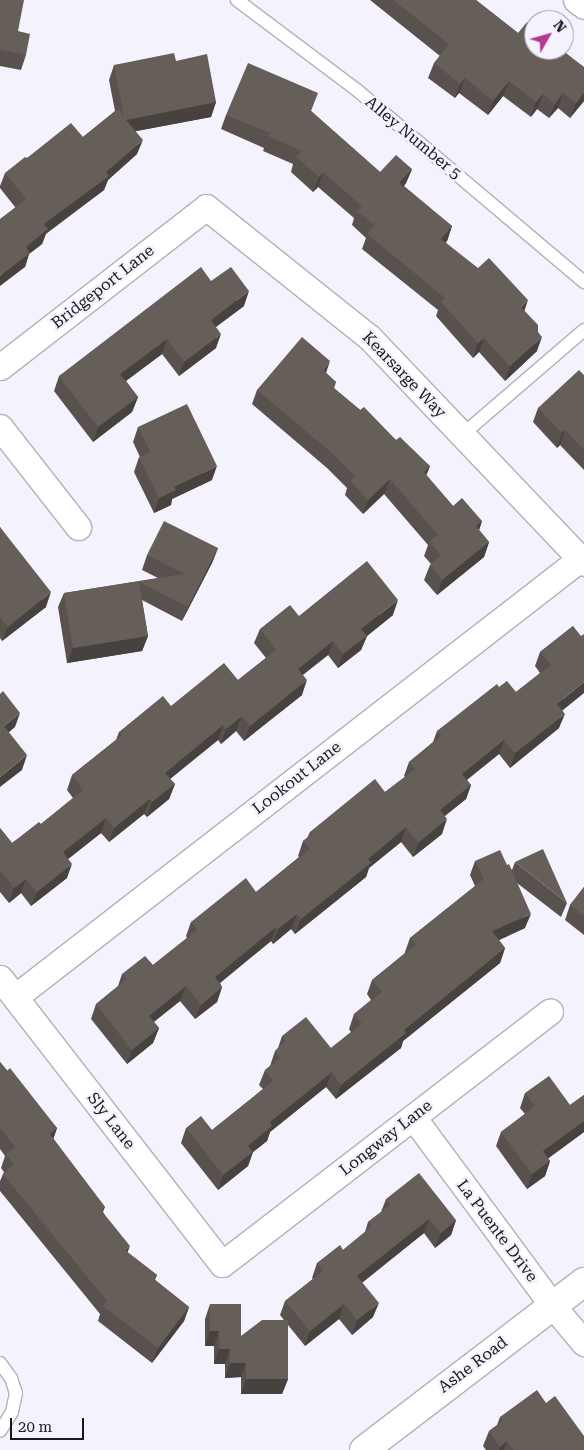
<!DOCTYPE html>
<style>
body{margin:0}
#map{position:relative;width:584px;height:1450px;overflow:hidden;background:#f4f3fd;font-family:"Roboto Serif",serif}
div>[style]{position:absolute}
.roads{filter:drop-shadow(1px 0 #b2b1ba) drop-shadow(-1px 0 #b2b1ba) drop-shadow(0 1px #b2b1ba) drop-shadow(0 -1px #b2b1ba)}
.service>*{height:12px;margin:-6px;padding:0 6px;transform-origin:6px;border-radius:6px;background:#fff}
.minor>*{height:25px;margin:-12.5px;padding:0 12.5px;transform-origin:12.5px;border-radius:12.5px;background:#fff}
.tertiary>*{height:28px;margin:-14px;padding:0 14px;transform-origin:14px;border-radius:14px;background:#fff}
.wall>*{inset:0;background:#58514d}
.shaded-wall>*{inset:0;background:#47423e}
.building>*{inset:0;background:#665e59}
span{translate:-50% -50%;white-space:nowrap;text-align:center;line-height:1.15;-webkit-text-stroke:5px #f4f3fd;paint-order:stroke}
.street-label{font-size:16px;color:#18181b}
.north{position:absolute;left:524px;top:10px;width:50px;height:50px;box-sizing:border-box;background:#f4f3fd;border:1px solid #9c9ba3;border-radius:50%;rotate:52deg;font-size:14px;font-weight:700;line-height:20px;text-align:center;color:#18181b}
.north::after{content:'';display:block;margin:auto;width:18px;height:22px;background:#b33b8f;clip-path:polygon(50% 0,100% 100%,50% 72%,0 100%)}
.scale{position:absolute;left:10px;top:1418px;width:74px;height:22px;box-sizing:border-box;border:2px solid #18181b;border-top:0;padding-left:6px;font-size:15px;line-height:18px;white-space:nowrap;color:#18181b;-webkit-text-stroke:4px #f4f3fd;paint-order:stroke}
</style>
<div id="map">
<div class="roads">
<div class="service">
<div style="left:237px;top:0;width:151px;rotate:36.9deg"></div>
<div style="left:358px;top:91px;width:296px;rotate:40.2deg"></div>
<div style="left:462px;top:435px;width:161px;rotate:-40.7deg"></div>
<div style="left:0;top:1363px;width:19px;rotate:54deg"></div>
<div style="left:11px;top:1378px;width:16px;rotate:72deg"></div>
<div style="left:16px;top:1393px;width:19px;rotate:102deg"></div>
<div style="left:12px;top:1412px;width:22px;rotate:122deg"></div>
</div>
<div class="minor">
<div style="left:576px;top:0;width:10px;rotate:37deg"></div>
<div style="left:0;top:367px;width:261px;rotate:-37.8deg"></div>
<div style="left:206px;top:207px;width:208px;rotate:38.6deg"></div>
<div style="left:369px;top:337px;width:312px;rotate:46.4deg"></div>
<div style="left:0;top:427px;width:127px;rotate:52deg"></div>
<div style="left:0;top:978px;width:362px;rotate:52.2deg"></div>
<div style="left:222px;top:1264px;width:414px;rotate:-37.6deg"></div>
<div style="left:15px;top:997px;width:715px;rotate:-37.78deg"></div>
<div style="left:413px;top:1117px;width:234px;rotate:53.5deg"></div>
<div style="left:552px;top:1305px;width:50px;rotate:49.9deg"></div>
</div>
<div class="tertiary">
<div style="left:364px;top:1450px;width:277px;rotate:-37.4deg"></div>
</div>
</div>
<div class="wall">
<div style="clip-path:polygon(0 0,18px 31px,26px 55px,21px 70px,0 66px)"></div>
<div style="clip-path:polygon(370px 0,476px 0,518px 33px,584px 67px,584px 101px,570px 118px,558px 108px,549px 118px,537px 109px,531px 117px,503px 96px,488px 115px,459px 93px,455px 98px,428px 78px,434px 63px,440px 56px)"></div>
<div style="clip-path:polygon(176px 61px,216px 102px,211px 117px,136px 131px,137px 154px,108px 180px,104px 190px,46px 234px,42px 244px,29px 254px,25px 267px,15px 207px,0 188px,0 186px,5px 173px,27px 158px,83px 137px,115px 111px,109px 80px,114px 65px)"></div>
<div style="clip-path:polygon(311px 111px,380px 172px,412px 169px,406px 183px,404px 186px,452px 226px,447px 241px,445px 242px,524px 310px,537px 351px,505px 381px,479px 352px,473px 358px,436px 316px,438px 310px,362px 249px,366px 238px,352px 225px,354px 218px,318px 187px,313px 192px,291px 172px,293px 164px,263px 151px,264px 148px,221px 129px,226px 115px)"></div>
<div style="clip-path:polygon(211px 281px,244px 306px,216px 327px,216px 348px,179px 376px,162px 354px,126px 381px,138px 397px,132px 412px,93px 442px,54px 391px,59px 376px)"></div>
<div style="clip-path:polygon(326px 373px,336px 382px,334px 388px,396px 440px,430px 466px,426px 475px,453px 506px,482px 521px,479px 530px,489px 542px,484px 557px,437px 595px,424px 580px,430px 565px,431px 564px,424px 556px,428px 545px,384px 494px,363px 514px,345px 495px,347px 488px,327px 468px,252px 404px,257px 390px)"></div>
<div style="clip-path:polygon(584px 375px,584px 470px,560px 445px,557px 448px,533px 422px,538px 408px)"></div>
<div style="clip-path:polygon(138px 427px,212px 480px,172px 499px,171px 505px,154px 513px,134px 472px,139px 457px,140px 457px,133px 442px)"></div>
<div style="clip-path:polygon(0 527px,46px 607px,2px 641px,0 638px)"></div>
<div style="clip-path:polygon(218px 548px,212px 563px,182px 621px,142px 600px,148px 636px,142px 651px,67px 663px,58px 607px,64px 593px,158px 578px,142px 570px,147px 555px)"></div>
<div style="clip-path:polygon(393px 615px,367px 636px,361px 650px,338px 668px,328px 655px,303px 675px,302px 695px,244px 741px,236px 731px,221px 744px,218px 740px,170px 779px,175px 784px,169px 799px,147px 817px,144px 814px,109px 842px,101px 833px,68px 859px,67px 878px,31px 906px,21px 893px,9px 903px,0 892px,0 828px,12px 843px,41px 824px,73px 798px,67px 790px,72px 775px,116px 740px,119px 732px,171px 706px,238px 680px,266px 658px,254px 643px,260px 629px,299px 616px)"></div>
<div style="clip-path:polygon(573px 626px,559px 728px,510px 768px,499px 754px,467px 780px,471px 785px,466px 799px,445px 816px,442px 834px,413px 857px,401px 842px,369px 868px,366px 877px,295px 934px,291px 929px,273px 944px,271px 941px,220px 983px,222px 987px,217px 1002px,195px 1019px,180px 1001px,154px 1022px,159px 1028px,153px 1043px,127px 1064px,91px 1019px,96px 1004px,118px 986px,122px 974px,153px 965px,187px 938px,186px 936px,191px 922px,256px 892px,299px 857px,298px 856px,303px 841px,307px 838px,310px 832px,385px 792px,405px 777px,404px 776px,409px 762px,433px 742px,437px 731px,499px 687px,516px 692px,540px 673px,535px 666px,540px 652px)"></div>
<div style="clip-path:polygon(475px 861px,507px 865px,512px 870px,515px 862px,567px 903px,561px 917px,517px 883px,525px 928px,499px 940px,505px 948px,500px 963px,403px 1041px,401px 1048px,336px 1099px,326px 1087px,270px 1132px,267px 1141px,253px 1152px,248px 1166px,218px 1190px,181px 1143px,186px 1128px,212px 1130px,263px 1089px,259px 1085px,265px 1070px,270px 1066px,275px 1051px,278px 1048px,282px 1036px,331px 1048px,351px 1032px,349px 1029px,354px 1014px,371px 1000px,367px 994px,372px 980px,405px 953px,405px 952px,410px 938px,475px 886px,470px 875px)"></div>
<div style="clip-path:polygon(584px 887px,584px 935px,565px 920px,570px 905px)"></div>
<div style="clip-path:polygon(0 1062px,57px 1128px,53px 1139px,105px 1207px,103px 1212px,127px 1252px,157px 1275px,155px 1280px,189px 1307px,184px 1321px,152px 1363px,98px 1321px,100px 1314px,0 1191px,0 1181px,3px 1174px,4px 1172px,1px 1168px,5px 1156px,0 1149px)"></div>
<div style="clip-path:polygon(525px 1093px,570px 1105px,584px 1095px,584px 1132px,548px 1158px,550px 1161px,545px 1176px,527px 1189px,496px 1146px,501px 1132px,525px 1114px,520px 1108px)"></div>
<div style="clip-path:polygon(386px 1199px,456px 1220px,451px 1235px,435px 1248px,424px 1233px,362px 1282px,373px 1317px,352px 1335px,339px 1319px,305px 1346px,288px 1325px,288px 1379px,282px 1394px,241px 1394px,241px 1377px,225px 1378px,225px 1364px,214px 1364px,214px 1346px,205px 1346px,205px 1319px,210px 1304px,241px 1336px,284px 1320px,280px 1315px,285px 1301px,313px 1279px,312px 1278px,317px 1263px,343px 1250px,365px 1232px,368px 1222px,381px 1212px)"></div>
<div style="clip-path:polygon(546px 1403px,584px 1450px,486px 1450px,483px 1446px,489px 1431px,497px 1425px,500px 1417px)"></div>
</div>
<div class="shaded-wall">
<div style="clip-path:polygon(465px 78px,459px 93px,455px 98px,460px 84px)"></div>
<div style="clip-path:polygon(509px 81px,503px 96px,488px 115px,493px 101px)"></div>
<div style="clip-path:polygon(563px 93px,558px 108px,549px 118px,555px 104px)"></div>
<div style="clip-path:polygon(584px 93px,584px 101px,570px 118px,576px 103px)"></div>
<div style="clip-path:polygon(543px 94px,537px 109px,531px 117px,536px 102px)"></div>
<div style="clip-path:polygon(216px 102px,211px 117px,121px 134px,126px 120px)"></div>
<div style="clip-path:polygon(143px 140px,137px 154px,108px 180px,104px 190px,46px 233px,42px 244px,29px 254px,25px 267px,0 286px,0 276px,26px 247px,44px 224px)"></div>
<div style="clip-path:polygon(412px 169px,406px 183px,394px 198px,399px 183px)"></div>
<div style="clip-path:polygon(323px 172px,318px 187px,313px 192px,319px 177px)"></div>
<div style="clip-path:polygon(452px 226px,447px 241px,436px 254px,441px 239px)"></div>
<div style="clip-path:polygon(249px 291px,244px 306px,206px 334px,211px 320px)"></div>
<div style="clip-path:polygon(528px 300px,523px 315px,521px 307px)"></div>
<div style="clip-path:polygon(221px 334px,216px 348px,179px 376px,184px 362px)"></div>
<div style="clip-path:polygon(542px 337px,537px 351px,505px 381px,510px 366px)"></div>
<div style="clip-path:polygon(484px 338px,479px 352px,473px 358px,478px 343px)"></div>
<div style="clip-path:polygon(167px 339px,162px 354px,115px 389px,120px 374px)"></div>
<div style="clip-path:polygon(330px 361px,325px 376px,323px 370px)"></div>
<div style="clip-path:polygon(138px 397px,132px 412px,93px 442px,98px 427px)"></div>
<div style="clip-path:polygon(565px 430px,560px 445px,557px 448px,562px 433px)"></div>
<div style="clip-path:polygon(217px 466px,212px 480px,172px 499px,171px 505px,154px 513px,159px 498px,174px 487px)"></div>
<div style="clip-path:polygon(430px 466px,424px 481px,424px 472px)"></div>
<div style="clip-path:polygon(390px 479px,384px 494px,363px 514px,368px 500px)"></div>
<div style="clip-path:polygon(482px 521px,477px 536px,476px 526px)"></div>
<div style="clip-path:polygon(489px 542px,484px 557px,437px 595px,442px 580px)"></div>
<div style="clip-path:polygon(218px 548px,212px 563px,182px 621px,188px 607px)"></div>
<div style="clip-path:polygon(51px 592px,46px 607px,2px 641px,8px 627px)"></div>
<div style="clip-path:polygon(398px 600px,393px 615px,367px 636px,361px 650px,338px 668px,343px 654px,361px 629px)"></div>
<div style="clip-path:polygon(148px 636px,142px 651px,67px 663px,73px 648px)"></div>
<div style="clip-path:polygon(333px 641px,328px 655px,292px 683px,298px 669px)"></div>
<div style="clip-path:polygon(307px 680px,302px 695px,244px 741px,250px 726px)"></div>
<div style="clip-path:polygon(584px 682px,584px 693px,552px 719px,557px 704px)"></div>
<div style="clip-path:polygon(20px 713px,15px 727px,0 740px,4px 726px)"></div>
<div style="clip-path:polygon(565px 714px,559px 728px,510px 768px,515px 753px)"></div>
<div style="clip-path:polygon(242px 716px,236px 731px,221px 744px,226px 729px)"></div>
<div style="clip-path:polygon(223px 725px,218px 740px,160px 787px,165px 773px)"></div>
<div style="clip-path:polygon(504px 740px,499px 754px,456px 788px,462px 774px)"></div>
<div style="clip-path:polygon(27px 755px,22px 770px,0 787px,0 777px)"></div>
<div style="clip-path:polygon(175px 784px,169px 799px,147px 817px,152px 802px)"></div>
<div style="clip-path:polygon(471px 785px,466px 799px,434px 824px,440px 810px)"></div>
<div style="clip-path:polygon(150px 799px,144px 814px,109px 842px,114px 828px)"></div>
<div style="clip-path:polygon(106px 818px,101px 833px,58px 867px,63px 852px)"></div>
<div style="clip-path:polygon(447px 819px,442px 834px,413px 857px,418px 843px)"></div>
<div style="clip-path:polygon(406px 827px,401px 842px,369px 868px,366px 877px,295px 934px,301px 919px,368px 859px)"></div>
<div style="clip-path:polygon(72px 864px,67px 878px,31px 906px,37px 892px)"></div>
<div style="clip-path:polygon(26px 879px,21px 893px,9px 903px,14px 888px)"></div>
<div style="clip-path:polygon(297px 914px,291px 929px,273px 944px,278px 929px)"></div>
<div style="clip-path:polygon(531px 914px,525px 928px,486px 946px,492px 931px)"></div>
<div style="clip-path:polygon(276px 927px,271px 941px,209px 992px,215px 977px)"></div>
<div style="clip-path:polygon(505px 948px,500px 963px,403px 1041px,401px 1048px,336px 1099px,341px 1085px,404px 1030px)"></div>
<div style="clip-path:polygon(186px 986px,180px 1001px,143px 1030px,149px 1016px)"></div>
<div style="clip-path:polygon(222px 987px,217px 1002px,195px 1019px,201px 1005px)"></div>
<div style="clip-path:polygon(159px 1028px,153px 1043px,127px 1064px,132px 1050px)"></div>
<div style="clip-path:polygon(332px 1072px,326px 1087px,270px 1132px,267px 1141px,253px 1152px,248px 1166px,218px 1190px,223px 1175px,248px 1146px,270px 1122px)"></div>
<div style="clip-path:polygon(584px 1121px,584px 1132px,538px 1166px,543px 1151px)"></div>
<div style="clip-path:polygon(57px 1128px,52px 1143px,50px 1134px)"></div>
<div style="clip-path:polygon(550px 1161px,545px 1176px,527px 1189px,532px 1174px)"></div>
<div style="clip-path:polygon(429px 1219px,424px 1233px,352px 1291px,357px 1276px)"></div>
<div style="clip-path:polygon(456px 1220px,451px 1235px,435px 1248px,441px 1233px)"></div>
<div style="clip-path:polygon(130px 1246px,124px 1261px,125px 1250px)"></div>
<div style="clip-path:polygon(379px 1303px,373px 1317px,352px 1335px,357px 1320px)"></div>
<div style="clip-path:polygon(344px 1304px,339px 1319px,305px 1346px,310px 1331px)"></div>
<div style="clip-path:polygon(189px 1307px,184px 1321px,152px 1363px,158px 1348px)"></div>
<div style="clip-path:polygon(210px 1331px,219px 1331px,214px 1346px,205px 1346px)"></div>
<div style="clip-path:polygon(219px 1349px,230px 1349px,225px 1364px,214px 1364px)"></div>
<div style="clip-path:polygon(230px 1363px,246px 1363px,241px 1377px,225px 1378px)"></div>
<div style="clip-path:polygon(246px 1379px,288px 1379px,282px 1394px,241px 1394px)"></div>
<div style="clip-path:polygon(507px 1441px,504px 1450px,499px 1450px,500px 1447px)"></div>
</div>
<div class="building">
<div style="clip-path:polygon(0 0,24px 0,18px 31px,30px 34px,26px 55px,0 50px)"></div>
<div style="clip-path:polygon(393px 0,476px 0,518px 33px,527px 22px,534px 28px,534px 50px,562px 50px,584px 67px,584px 93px,576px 103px,563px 93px,555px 104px,543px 94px,536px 102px,509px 81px,493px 101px,465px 78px,460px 84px,434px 63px,449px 44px)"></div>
<div style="clip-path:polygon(174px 53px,176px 61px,207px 54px,216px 102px,126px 120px,143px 140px,106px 172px,109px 176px,44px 224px,48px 229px,26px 247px,30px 253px,0 276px,0 219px,26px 199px,5px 173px,25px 157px,27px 158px,71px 123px,83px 137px,118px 109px,124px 116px,114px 65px)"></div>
<div style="clip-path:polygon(248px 63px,318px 93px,311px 111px,380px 172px,396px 155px,412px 169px,399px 183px,452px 226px,441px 239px,478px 268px,489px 258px,528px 300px,521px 307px,538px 325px,538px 332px,542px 337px,510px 366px,484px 338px,478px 343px,441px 302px,445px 298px,367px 234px,374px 225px,357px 211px,362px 206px,323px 172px,319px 177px,296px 157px,302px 151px,268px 136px,270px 133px,226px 115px)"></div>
<div style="clip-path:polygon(201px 267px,211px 281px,231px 267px,249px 291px,211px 320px,221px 334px,184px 362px,167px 339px,120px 374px,138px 397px,98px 427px,59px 376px)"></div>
<div style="clip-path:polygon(302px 337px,330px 361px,323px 370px,336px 382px,332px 387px,360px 410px,364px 407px,396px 440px,400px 437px,430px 466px,424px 472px,453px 506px,462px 498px,482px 521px,476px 526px,489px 542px,442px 580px,430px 565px,441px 555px,429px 542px,438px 535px,390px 479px,368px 500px,350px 481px,355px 476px,332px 453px,257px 390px)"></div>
<div style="clip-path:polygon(579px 370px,584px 375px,584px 450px,565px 430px,562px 433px,538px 408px)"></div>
<div style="clip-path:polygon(187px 404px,217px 466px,174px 487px,176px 490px,159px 498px,139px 457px,150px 452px,138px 427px)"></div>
<div style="clip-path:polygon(164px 521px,218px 548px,188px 607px,139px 582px,148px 636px,73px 648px,64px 593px,185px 574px,147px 555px)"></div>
<div style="clip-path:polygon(0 527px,51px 592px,8px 627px,0 617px)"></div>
<div style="clip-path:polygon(367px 561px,398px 600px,361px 629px,367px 636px,343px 654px,333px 641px,298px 669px,307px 680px,250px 726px,242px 716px,226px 729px,223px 725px,165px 773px,175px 784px,152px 802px,150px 799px,114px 828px,106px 818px,63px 852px,72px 864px,37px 892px,26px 879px,14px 888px,0 870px,0 828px,12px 843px,39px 822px,41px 824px,83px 790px,72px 775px,122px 735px,119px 732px,163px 696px,171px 706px,224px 663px,238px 680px,276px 650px,260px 629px,290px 605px,299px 616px)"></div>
<div style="clip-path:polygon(573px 626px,581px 636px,584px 634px,584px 682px,557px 704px,565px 714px,515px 753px,504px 740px,462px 774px,471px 785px,440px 810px,447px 819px,418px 843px,406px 827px,368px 859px,371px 863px,301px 919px,297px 914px,278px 929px,276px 927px,215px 977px,222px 987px,201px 1005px,186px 986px,149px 1016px,159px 1028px,132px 1050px,96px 1004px,127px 979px,122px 974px,145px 956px,153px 965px,197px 930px,191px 922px,246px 878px,256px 892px,310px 849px,303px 841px,312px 834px,310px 832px,375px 779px,385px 792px,415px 769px,409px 762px,441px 736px,437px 731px,497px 684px,499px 687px,507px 681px,516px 692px,551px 665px,540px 652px)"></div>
<div style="clip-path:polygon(3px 691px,20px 713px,4px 726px,27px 755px,0 777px,0 694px)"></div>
<div style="clip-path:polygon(543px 849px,567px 903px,515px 862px)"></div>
<div style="clip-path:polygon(500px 850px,507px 865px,509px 864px,531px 914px,492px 931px,505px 948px,404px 1030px,406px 1033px,341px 1085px,332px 1072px,270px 1122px,272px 1126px,248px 1146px,253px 1152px,223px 1175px,186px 1128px,201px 1116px,212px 1130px,273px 1081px,265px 1070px,280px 1058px,275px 1051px,286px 1041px,282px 1036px,306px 1017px,331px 1048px,362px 1024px,354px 1014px,382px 992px,372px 980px,416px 945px,410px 938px,484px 879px,475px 861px)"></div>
<div style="clip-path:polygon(584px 887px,584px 916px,570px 905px)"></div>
<div style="clip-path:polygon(0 1062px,7px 1071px,10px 1068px,57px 1128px,50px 1134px,105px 1207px,101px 1210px,130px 1246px,125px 1250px,157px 1275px,154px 1279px,189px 1307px,158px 1348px,103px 1306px,107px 1301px,3px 1174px,14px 1164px,6px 1154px,15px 1147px,0 1128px)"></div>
<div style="clip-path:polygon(549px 1076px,570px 1105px,584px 1095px,584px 1121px,543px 1151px,550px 1161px,532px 1174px,501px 1132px,535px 1106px,525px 1093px)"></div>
<div style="clip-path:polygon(419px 1173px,456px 1220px,441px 1233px,429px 1219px,357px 1276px,379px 1303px,357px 1320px,344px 1304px,310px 1331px,285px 1301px,323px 1271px,317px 1263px,340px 1245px,343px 1250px,372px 1226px,368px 1222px,390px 1205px,386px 1199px)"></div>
<div style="clip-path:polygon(210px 1304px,241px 1304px,241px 1336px,262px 1320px,288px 1320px,288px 1379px,246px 1379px,246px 1363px,230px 1363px,230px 1349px,219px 1349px,219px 1331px,210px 1331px)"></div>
<div style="clip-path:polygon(537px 1390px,546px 1403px,555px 1396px,584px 1436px,584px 1450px,513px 1450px,507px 1441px,500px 1447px,489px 1431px,503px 1421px,500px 1417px)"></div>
</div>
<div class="street-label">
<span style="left:413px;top:138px;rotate:40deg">Alley Number 5</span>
<span style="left:103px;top:287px;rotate:-38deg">Bridgeport Lane</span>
<span style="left:404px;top:375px;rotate:46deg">Kearsarge Way</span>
<span style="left:297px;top:778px;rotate:-38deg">Lookout Lane</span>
<span style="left:111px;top:1121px;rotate:52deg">Sly Lane</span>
<span style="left:386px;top:1138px;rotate:-38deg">Longway Lane</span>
<span style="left:497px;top:1231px;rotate:53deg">La Puente Drive</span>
<span style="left:473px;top:1365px;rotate:-37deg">Ashe Road</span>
</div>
<div class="north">N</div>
<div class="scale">20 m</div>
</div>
